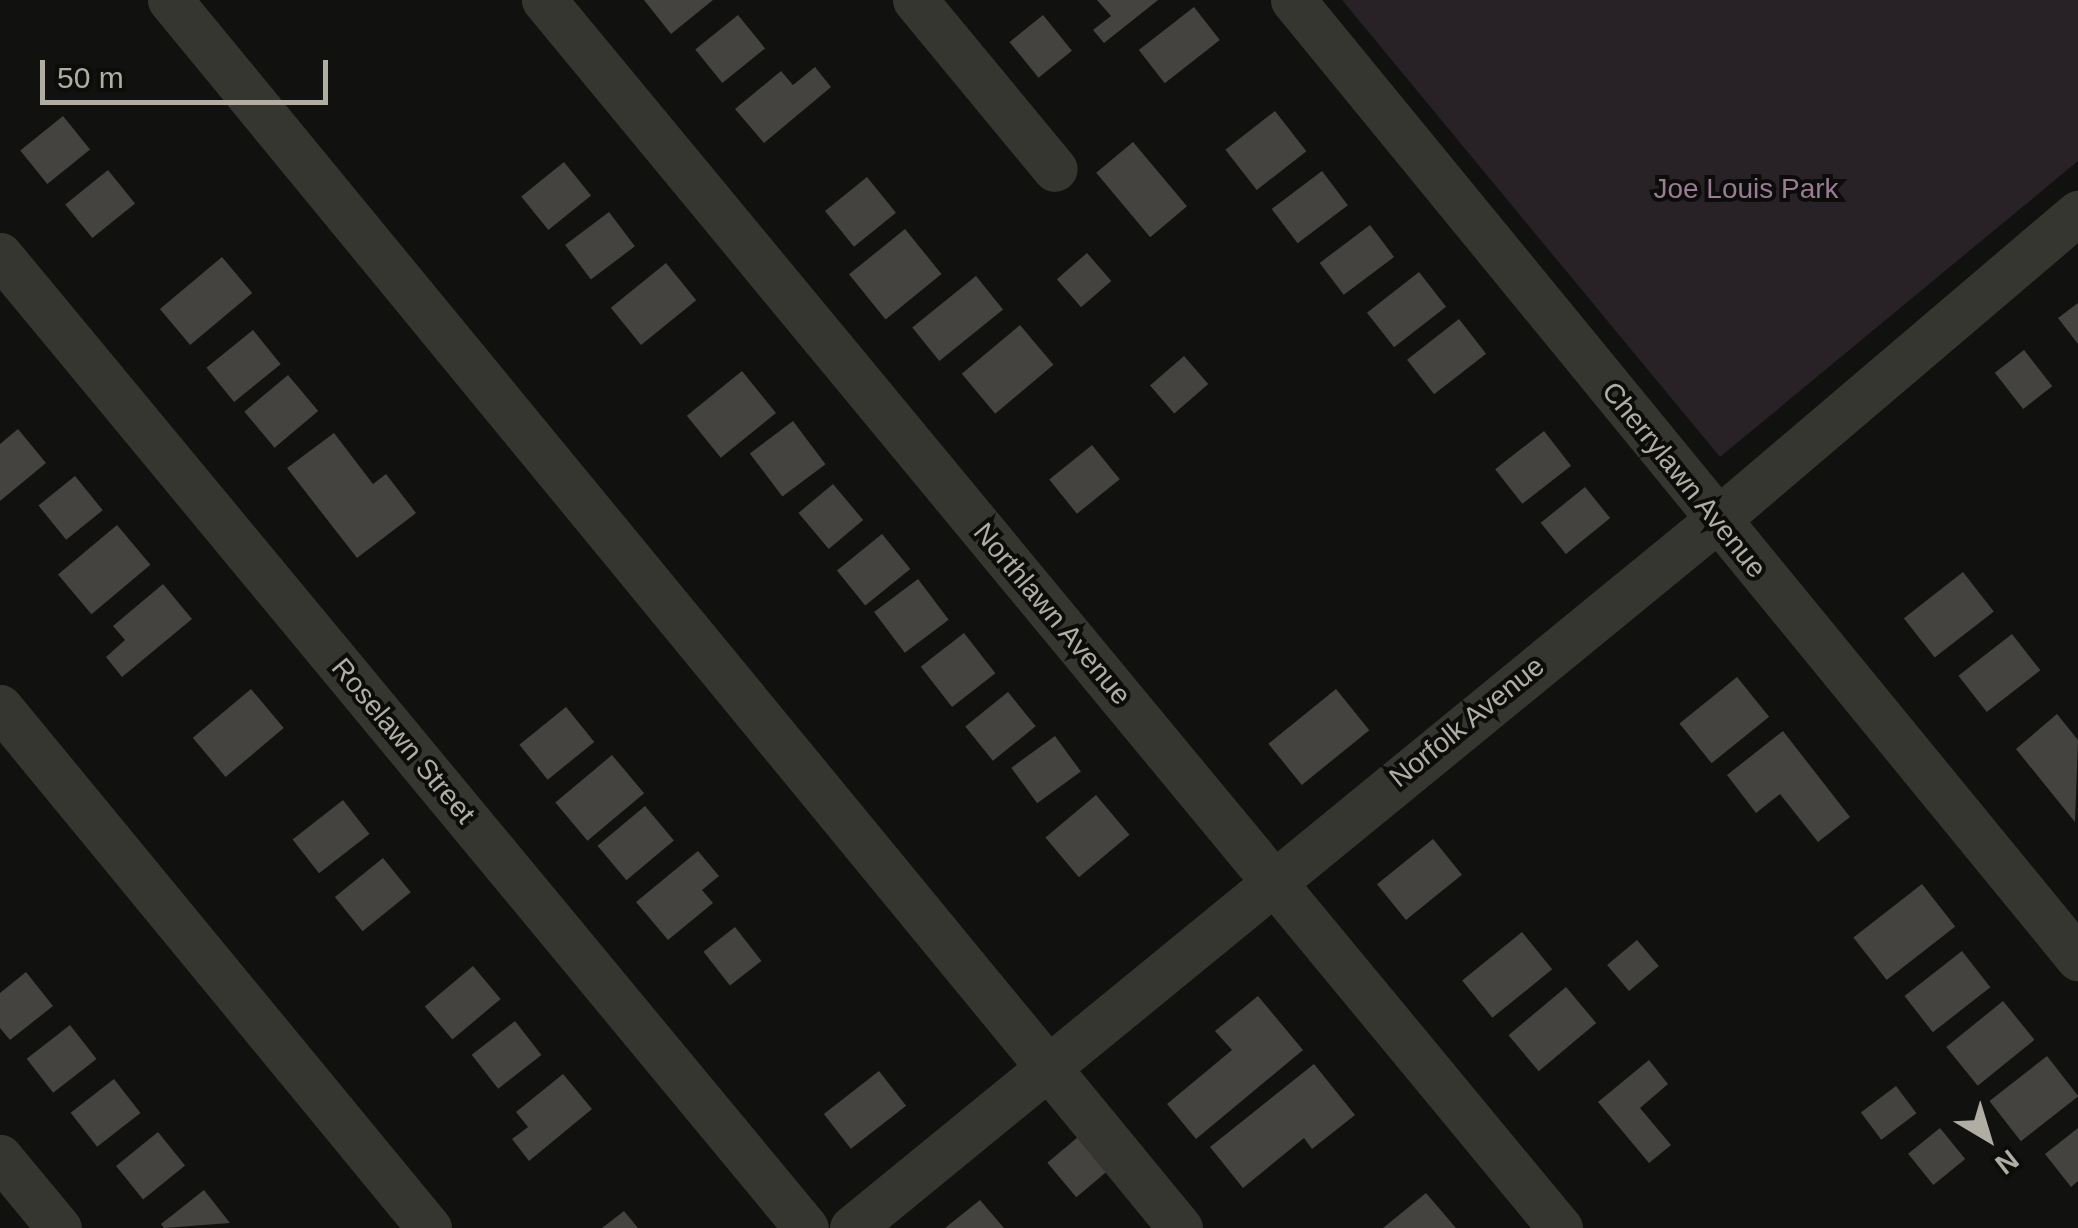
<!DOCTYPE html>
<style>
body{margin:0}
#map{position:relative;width:2078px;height:1228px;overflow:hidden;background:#111110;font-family:Helvetica,sans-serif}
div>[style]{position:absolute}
.green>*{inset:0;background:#282126}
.building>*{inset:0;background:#44433f;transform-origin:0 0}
.minor>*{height:45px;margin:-22.5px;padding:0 22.5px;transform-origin:22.5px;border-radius:22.5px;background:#363631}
span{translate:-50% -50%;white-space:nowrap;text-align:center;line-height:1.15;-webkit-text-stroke:8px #0c0c0b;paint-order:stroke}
.park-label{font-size:28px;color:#9a7b94}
.street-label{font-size:28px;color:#b0aea3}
.north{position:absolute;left:1938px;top:1088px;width:100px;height:100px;-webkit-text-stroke:8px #0c0c0b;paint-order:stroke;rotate:142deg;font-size:28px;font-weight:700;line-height:40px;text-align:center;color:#b0aea3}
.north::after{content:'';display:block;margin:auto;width:35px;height:45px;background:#b0aea3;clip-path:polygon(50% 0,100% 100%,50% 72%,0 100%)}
.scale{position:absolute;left:40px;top:60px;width:288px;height:45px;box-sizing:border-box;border:5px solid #b0aea3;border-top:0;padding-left:12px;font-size:30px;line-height:35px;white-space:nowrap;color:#b0aea3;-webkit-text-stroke:8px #0c0c0b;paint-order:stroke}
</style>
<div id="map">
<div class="green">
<div style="clip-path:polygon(1342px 0,2078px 0,2078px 161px,1720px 457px)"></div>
</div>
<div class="building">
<div style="clip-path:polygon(644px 0,713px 0,671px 34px)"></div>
<div style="clip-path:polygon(1097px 0,1158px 0,1104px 43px,1093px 30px,1111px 16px)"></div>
<div style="left:1194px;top:7px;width:42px;height:70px;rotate:52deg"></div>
<div style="left:738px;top:15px;width:43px;height:55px;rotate:51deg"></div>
<div style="left:1043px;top:15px;width:46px;height:43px;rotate:51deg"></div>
<div style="clip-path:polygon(815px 67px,831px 87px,764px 143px,735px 109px,781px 71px,793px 85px)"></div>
<div style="left:1275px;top:111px;width:51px;height:63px;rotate:52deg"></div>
<div style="left:63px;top:116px;width:43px;height:55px;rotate:51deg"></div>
<div style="left:1133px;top:142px;width:84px;height:48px;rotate:50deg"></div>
<div style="left:564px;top:162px;width:43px;height:55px;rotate:51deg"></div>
<div style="left:108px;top:170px;width:43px;height:55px;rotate:51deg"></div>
<div style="left:1322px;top:171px;width:43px;height:63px;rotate:53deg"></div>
<div style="left:867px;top:177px;width:46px;height:54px;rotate:51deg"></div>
<div style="left:609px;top:212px;width:43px;height:55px;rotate:53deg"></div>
<div style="left:1370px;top:225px;width:40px;height:63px;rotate:53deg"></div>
<div style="left:905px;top:229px;width:58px;height:72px;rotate:51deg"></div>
<div style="left:1087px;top:253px;width:37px;height:40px;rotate:49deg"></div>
<div style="left:222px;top:257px;width:47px;height:81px;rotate:50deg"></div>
<div style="left:666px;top:263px;width:48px;height:71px;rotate:51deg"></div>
<div style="left:1419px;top:272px;width:44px;height:66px;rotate:52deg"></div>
<div style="left:976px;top:276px;width:43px;height:82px;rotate:51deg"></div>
<div style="clip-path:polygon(2078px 303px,2078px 344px,2058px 318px)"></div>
<div style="left:1459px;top:319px;width:44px;height:66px;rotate:52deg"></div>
<div style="left:1020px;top:325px;width:52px;height:76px;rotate:50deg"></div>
<div style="left:253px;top:330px;width:44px;height:60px;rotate:51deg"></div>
<div style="left:2024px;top:350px;width:46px;height:37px;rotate:52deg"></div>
<div style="left:1184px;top:356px;width:37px;height:45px;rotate:49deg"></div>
<div style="left:742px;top:371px;width:54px;height:71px;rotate:51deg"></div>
<div style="left:288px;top:375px;width:47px;height:57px;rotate:50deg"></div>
<div style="left:793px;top:421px;width:54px;height:54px;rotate:53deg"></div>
<div style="clip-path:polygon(18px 429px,46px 463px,0 501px,0 444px)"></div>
<div style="left:1544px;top:431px;width:44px;height:62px;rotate:52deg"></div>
<div style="clip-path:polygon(334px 433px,373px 484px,386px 474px,416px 513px,357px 558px,287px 468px)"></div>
<div style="left:1092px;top:445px;width:44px;height:55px;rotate:51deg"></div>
<div style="left:75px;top:476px;width:44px;height:47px;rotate:51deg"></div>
<div style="left:833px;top:484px;width:47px;height:45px;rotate:50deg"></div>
<div style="left:1585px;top:487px;width:40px;height:57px;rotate:51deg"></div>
<div style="left:117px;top:525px;width:52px;height:77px;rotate:50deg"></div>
<div style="left:882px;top:534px;width:45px;height:58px;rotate:51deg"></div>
<div style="left:1963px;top:572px;width:50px;height:75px;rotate:52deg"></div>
<div style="left:918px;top:579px;width:51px;height:55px;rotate:53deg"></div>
<div style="clip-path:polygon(163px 584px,192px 619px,122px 677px,106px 657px,125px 640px,113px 626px)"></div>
<div style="left:964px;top:633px;width:51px;height:55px;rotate:52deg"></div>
<div style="left:2012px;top:634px;width:46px;height:68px;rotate:52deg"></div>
<div style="left:1737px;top:677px;width:51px;height:74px;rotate:51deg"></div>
<div style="left:251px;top:689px;width:51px;height:76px;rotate:50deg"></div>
<div style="left:1336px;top:689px;width:53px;height:87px;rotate:51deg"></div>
<div style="left:1008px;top:692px;width:44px;height:55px;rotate:51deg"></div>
<div style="left:566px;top:707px;width:45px;height:60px;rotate:51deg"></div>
<div style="clip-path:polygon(2057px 714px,2078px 740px,2075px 822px,2016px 749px)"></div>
<div style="clip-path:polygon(1783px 731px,1850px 817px,1818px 842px,1780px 794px,1756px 813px,1727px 775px)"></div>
<div style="left:1055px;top:736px;width:44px;height:54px;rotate:54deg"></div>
<div style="left:612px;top:755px;width:50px;height:74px;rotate:50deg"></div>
<div style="left:1096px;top:795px;width:52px;height:66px;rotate:50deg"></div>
<div style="left:343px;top:800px;width:43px;height:64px;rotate:52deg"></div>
<div style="left:645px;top:806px;width:45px;height:62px;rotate:50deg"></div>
<div style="left:1433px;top:839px;width:46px;height:72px;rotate:51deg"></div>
<div style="clip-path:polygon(698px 851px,719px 876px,702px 890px,713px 903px,668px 940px,636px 902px)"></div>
<div style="left:383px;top:858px;width:44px;height:62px;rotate:51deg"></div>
<div style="left:1922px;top:884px;width:54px;height:87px;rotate:52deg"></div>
<div style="left:735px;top:927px;width:43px;height:40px;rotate:52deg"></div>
<div style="left:1522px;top:932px;width:48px;height:77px;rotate:51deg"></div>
<div style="left:1637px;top:940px;width:34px;height:39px;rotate:50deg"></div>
<div style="left:1962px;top:951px;width:46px;height:73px;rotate:52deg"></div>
<div style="left:473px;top:966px;width:43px;height:63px;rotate:50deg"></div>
<div style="clip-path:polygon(26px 972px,53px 1006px,10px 1040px,0 1028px,0 993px)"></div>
<div style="left:1566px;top:987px;width:47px;height:75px;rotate:50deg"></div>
<div style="clip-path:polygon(1258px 996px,1303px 1050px,1196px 1139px,1167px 1104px,1232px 1050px,1215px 1031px)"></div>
<div style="left:2003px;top:1001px;width:50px;height:73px;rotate:51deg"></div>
<div style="left:515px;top:1021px;width:43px;height:55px;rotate:52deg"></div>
<div style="left:70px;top:1025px;width:43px;height:55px;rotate:52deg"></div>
<div style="left:2047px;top:1056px;width:51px;height:73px;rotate:52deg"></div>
<div style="clip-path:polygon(1649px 1060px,1668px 1084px,1640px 1108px,1671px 1145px,1649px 1163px,1598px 1102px)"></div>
<div style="clip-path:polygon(1314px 1064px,1355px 1115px,1312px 1149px,1304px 1138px,1243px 1188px,1210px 1147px)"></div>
<div style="left:879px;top:1071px;width:44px;height:70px;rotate:52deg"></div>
<div style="clip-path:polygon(563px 1074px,592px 1109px,529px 1161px,512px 1139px,528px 1127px,516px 1112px)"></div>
<div style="left:114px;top:1079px;width:43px;height:55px;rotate:52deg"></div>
<div style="left:1896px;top:1086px;width:34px;height:44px;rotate:53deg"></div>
<div style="left:1940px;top:1128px;width:40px;height:41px;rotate:51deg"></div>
<div style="clip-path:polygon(2078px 1128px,2078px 1181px,2071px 1187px,2045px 1154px)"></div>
<div style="left:158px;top:1132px;width:43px;height:54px;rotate:51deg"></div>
<div style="left:1078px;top:1137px;width:45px;height:40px;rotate:50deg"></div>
<div style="clip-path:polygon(204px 1190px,230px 1223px,164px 1228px,161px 1224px)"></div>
<div style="clip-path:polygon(1426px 1193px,1456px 1228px,1383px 1228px)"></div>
<div style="clip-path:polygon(980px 1200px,1004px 1228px,945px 1228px)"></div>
<div style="clip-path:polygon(624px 1211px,638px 1228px,602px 1228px)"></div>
</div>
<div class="minor">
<div style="left:170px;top:0;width:1590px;rotate:50.56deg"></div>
<div style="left:544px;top:0;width:1594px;rotate:50.4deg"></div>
<div style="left:915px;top:0;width:219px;rotate:50.4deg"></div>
<div style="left:1293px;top:0;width:1239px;rotate:50.67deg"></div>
<div style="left:0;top:255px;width:1263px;rotate:50.36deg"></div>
<div style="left:0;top:707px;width:675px;rotate:50.53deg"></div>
<div style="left:0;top:1157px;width:92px;rotate:50.3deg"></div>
<div style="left:852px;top:1228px;width:1118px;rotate:-39.3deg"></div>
<div style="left:1717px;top:520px;width:474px;rotate:-40.4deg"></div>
</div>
<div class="park-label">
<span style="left:1746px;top:189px">Joe Louis Park</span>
</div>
<div class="street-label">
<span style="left:1684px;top:480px;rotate:51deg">Cherrylawn Avenue</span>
<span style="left:1052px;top:614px;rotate:50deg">Northlawn Avenue</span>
<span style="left:1467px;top:722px;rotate:-39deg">Norfolk Avenue</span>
<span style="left:403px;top:741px;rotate:50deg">Roselawn Street</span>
</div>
<div class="north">N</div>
<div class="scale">50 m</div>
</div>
